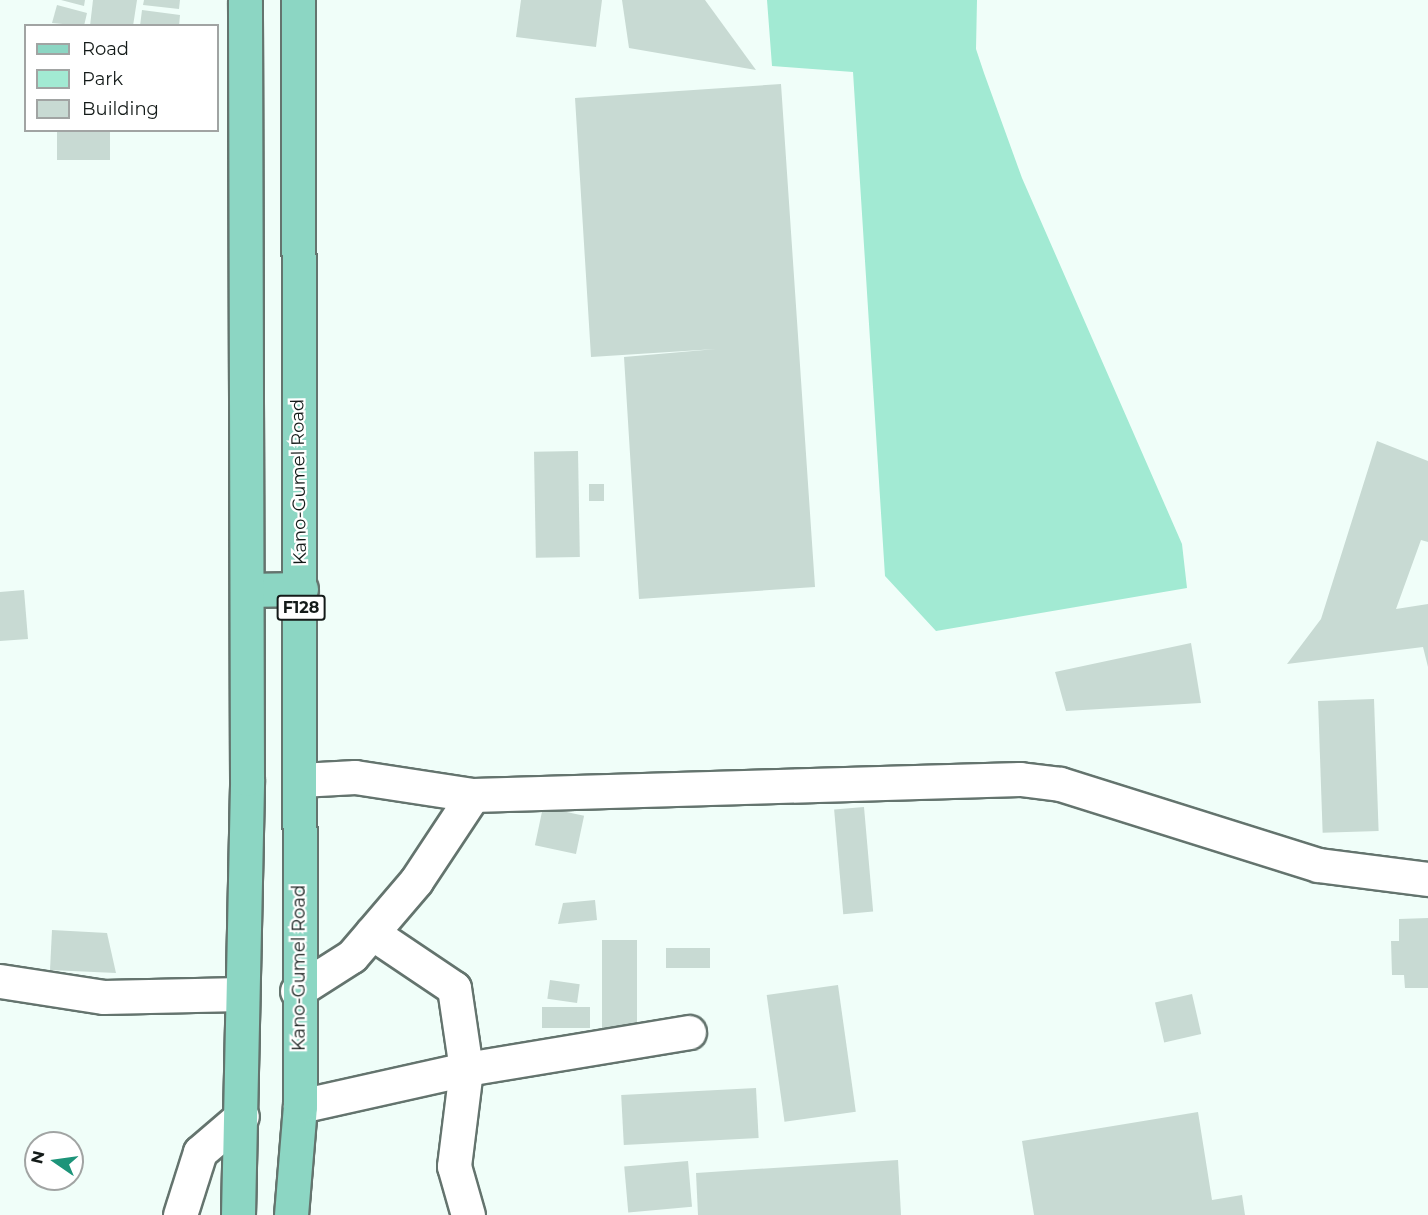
<!DOCTYPE html>
<style>
body{margin:0}
#map{position:relative;width:1428px;height:1215px;overflow:hidden;background:#f0fef9;font-family:Montserrat,sans-serif}
div>[style]{position:absolute}
.green>*{inset:0;background:#a2ead3}
.building>*{inset:0;background:#c8dad3;transform-origin:0 0}
.roads{filter:drop-shadow(2px 0 #64746e) drop-shadow(-2px 0 #64746e) drop-shadow(0 2px #64746e) drop-shadow(0 -2px #64746e)}
.minor>*{height:33px;margin:-16.5px;padding:0 16.5px;transform-origin:16.5px;border-radius:16.5px;background:#fff}
.major>*{height:33px;margin:-16.5px;padding:0 16.5px;transform-origin:16.5px;border-radius:16.5px;background:#8cd6c3}
span{translate:-50% -50%;white-space:nowrap;text-align:center;line-height:1.15;-webkit-text-stroke:4.5px #fff;paint-order:stroke}
.shield-label span{padding:2px 4px;background:#fff;border:2px solid;border-radius:4px;-webkit-text-stroke-width:0}
.shield-label{font-size:16px;color:#141b19;font-weight:700}
.street-label{font-size:18px;color:#141b19}
.legend{position:absolute;left:24px;top:24px;width:195px;height:108px;box-sizing:border-box;background:#fff;border:2px solid #a1a4a3;margin:0;padding:8px 10px;list-style:none;font-size:18px;color:#141b19}
.legend li{display:flex;align-items:center;gap:12px;height:30px}
.legend b{width:30px;border:2px solid #a1a4a3}
.north{position:absolute;left:24px;top:1131px;width:60px;height:60px;box-sizing:border-box;background:#fff;border:2px solid #a1a4a3;border-radius:50%;rotate:283deg;font-size:16px;font-weight:700;line-height:24px;text-align:center;color:#141b19}
.north::after{content:'';display:block;margin:auto;width:21px;height:27px;background:#1d9479;clip-path:polygon(50% 0,100% 100%,50% 72%,0 100%)}
</style>
<div id="map">
<div class="green">
<div style="clip-path:polygon(767px 0,977px 0,976px 49px,984px 73px,1022px 178px,1182px 544px,1187px 588px,936px 631px,885px 576px,853px 72px,772px 66px)"></div>
</div>
<div class="building">
<div style="clip-path:polygon(61px 0,85px 0,84px 6px)"></div>
<div style="clip-path:polygon(93px 0,137px 0,133px 26px,90px 26px)"></div>
<div style="clip-path:polygon(144px 0,180px 0,179px 9px,143px 5px)"></div>
<div style="clip-path:polygon(521px 0,602px 0,596px 47px,516px 37px)"></div>
<div style="clip-path:polygon(622px 0,705px 0,756px 70px,629px 48px)"></div>
<div style="clip-path:polygon(57px 5px,87px 13px,84px 26px,52px 23px)"></div>
<div style="clip-path:polygon(142px 10px,180px 15px,179px 26px,140px 26px)"></div>
<div style="clip-path:polygon(781px 84px,815px 587px,639px 599px,624px 357px,716px 349px,591px 357px,575px 98px)"></div>
<div style="left:57px;top:130px;width:53px;height:30px"></div>
<div style="clip-path:polygon(1377px 441px,1428px 461px,1428px 542px,1421px 540px,1396px 609px,1428px 604px,1428px 667px,1423px 647px,1287px 664px,1321px 619px)"></div>
<div style="left:578px;top:451px;width:106px;height:44px;rotate:89deg"></div>
<div style="left:589px;top:484px;width:15px;height:17px"></div>
<div style="clip-path:polygon(24px 590px,28px 639px,0 641px,0 592px)"></div>
<div style="clip-path:polygon(1191px 643px,1201px 703px,1066px 711px,1055px 672px)"></div>
<div style="left:1374px;top:699px;width:132px;height:56px;rotate:88deg"></div>
<div style="left:543px;top:807px;width:42px;height:39px;rotate:12deg"></div>
<div style="left:864px;top:807px;width:105px;height:30px;rotate:85deg"></div>
<div style="clip-path:polygon(595px 900px,597px 920px,558px 924px,563px 903px)"></div>
<div style="clip-path:polygon(1428px 918px,1428px 988px,1405px 988px,1404px 975px,1392px 975px,1391px 941px,1399px 941px,1399px 919px)"></div>
<div style="clip-path:polygon(52px 930px,107px 933px,116px 973px,50px 970px)"></div>
<div style="left:602px;top:940px;width:35px;height:89px"></div>
<div style="left:666px;top:948px;width:44px;height:20px"></div>
<div style="left:550px;top:980px;width:30px;height:19px;rotate:8deg"></div>
<div style="left:838px;top:985px;width:128px;height:72px;rotate:82deg"></div>
<div style="left:1192px;top:994px;width:41px;height:38px;rotate:77deg"></div>
<div style="left:590px;top:1007px;width:21px;height:48px;rotate:90deg"></div>
<div style="left:756px;top:1088px;width:50px;height:135px;rotate:87deg"></div>
<div style="clip-path:polygon(1198px 1112px,1212px 1200px,1242px 1195px,1245px 1215px,1034px 1215px,1022px 1141px)"></div>
<div style="clip-path:polygon(898px 1160px,901px 1215px,698px 1215px,696px 1173px)"></div>
<div style="left:688px;top:1161px;width:46px;height:64px;rotate:85deg"></div>
</div>
<div class="roads">
<div class="minor">
<div style="left:300px;top:780px;width:55px;rotate:-3.1deg"></div>
<div style="left:355px;top:777px;width:119px;rotate:8.7deg"></div>
<div style="left:473px;top:795px;width:547px;rotate:-1.68deg"></div>
<div style="left:1020px;top:779px;width:40px;rotate:7.1deg"></div>
<div style="left:1060px;top:784px;width:270px;rotate:17.4deg"></div>
<div style="left:1318px;top:865px;width:111px;rotate:7.3deg"></div>
<div style="left:0;top:981px;width:104px;rotate:8.8deg"></div>
<div style="left:103px;top:997px;width:138px;rotate:-1.2deg"></div>
<div style="left:297px;top:991px;width:65px;rotate:-32.5deg"></div>
<div style="left:352px;top:956px;width:99px;rotate:-49.5deg"></div>
<div style="left:416px;top:881px;width:103px;rotate:-56.5deg"></div>
<div style="left:300px;top:1106px;width:170px;rotate:-12.6deg"></div>
<div style="left:466px;top:1069px;width:82px;rotate:-98.4deg"></div>
<div style="left:454px;top:988px;width:99px;rotate:-146.1deg"></div>
<div style="left:180px;top:1215px;width:66px;rotate:-72.4deg"></div>
<div style="left:200px;top:1152px;width:55px;rotate:-40.6deg"></div>
<div style="left:468px;top:1215px;width:51px;rotate:-105.9deg"></div>
<div style="left:454px;top:1166px;width:98px;rotate:-82.9deg"></div>
<div style="left:466px;top:1069px;width:226px;rotate:-9.4deg"></div>
</div>
<div class="major">
<div style="left:248px;top:590px;width:53px;rotate:-1.1deg"></div>
<div style="left:238px;top:1215px;width:436px;rotate:-88.8deg"></div>
<div style="left:247px;top:779px;width:779px;rotate:-90.15deg"></div>
<div style="left:291px;top:1215px;width:109px;rotate:-85.3deg"></div>
<div style="left:300px;top:1106px;width:1106px;rotate:-90.1deg"></div>
</div>
</div>
<div class="shield-label">
<span style="left:301px;top:608px">F128</span>
</div>
<div class="street-label">
<span style="left:299px;top:482px;rotate:-91deg">Kano-Gumel Road</span>
<span style="left:299px;top:968px;rotate:-90deg">Kano-Gumel Road</span>
</div>
<ul class="legend">
<li><b style="height:8px;background:#8cd6c3"></b>Road</li>
<li><b style="height:16px;background:#a2ead3"></b>Park</li>
<li><b style="height:16px;background:#c8dad3"></b>Building</li>
</ul>
<div class="north">N</div>
</div>
